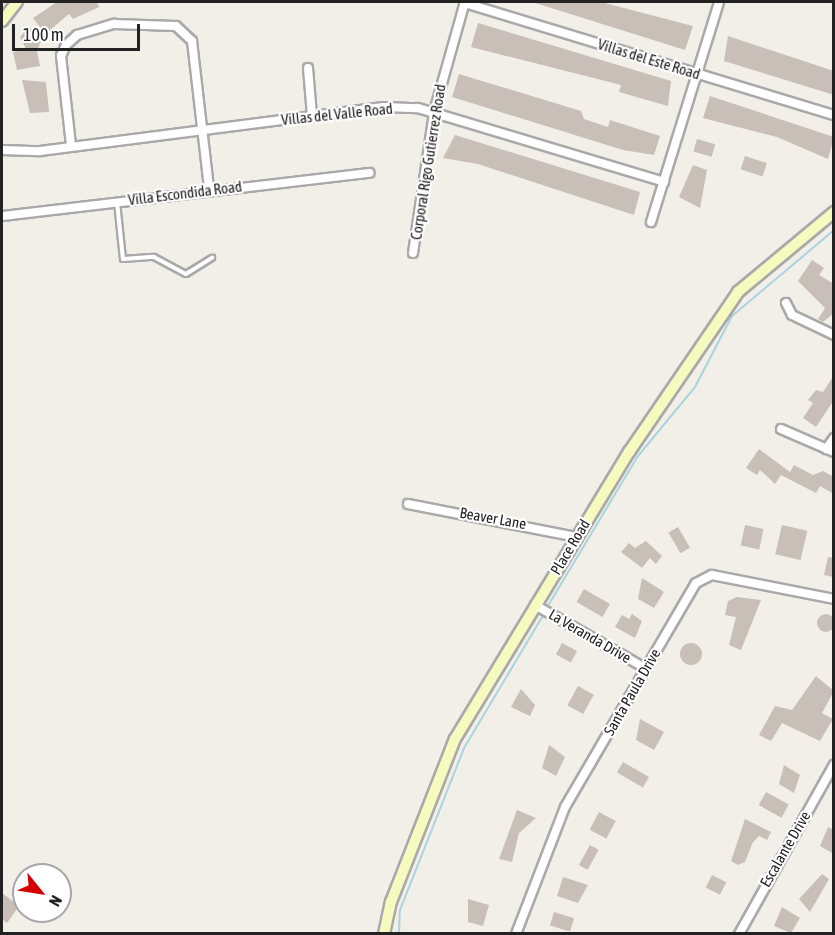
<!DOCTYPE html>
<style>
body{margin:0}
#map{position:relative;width:835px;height:935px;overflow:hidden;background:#f2efe9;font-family:"Asap Condensed",sans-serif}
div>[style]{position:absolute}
.stream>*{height:2px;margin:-1px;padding:0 1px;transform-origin:1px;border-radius:1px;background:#aad3df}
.building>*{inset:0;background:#c7bfb8;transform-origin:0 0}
.round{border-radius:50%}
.roads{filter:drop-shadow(2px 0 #a9a9a9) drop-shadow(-2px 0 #a9a9a9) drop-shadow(0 2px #a9a9a9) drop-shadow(0 -2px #a9a9a9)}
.lane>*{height:4px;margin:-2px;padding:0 2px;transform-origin:2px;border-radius:2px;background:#fff}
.street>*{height:8px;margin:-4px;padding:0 4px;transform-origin:4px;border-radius:4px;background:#fff}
.secondary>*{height:10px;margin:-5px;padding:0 5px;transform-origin:5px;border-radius:5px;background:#f7fabf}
span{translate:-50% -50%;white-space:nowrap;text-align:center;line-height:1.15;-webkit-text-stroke:4.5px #fff;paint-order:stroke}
.street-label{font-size:15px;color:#222}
.frame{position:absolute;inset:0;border:3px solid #222;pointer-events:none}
.north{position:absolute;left:12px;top:863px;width:60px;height:60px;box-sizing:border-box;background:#fff;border:2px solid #a7a7a7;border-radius:50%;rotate:120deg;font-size:16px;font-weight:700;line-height:24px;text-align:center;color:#222}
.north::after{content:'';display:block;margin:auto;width:21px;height:27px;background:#d40000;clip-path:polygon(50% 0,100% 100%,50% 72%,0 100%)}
.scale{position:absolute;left:12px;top:24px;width:128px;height:27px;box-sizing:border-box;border:3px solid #222;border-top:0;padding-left:8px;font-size:18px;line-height:21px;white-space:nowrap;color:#222;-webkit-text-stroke:4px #fff;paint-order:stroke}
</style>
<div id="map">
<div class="stream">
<div style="left:549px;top:604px;width:173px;rotate:-59deg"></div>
<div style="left:638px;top:456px;width:89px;rotate:-50.4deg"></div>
<div style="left:695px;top:387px;width:80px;rotate:-62.5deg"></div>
<div style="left:732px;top:316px;width:133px;rotate:-40.1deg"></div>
<div style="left:399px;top:934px;width:24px;rotate:-88deg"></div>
<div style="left:400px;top:910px;width:174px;rotate:-68.4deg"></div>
<div style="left:464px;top:748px;width:152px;rotate:-59.2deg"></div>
</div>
<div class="building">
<div style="clip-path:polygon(57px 2px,97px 2px,99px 7px,73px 19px,69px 14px,45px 34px,33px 18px)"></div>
<div style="clip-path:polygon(532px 2px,601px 2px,693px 26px,685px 50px)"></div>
<div style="clip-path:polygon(478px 23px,671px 81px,668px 106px,619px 92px,621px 85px,471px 47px)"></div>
<div style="clip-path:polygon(28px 27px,44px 34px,37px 51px,40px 66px,17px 70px,13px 52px,26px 49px,20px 37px)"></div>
<div style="clip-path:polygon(728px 36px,834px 71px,834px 95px,724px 61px)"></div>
<div style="clip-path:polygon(459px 74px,581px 111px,584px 119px,608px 127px,610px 120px,660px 136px,654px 155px,623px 150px,452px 97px)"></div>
<div style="clip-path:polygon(22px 80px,46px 82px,49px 112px,30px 113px)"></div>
<div style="clip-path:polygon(710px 96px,834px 137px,828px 159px,777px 137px,703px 118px)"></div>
<div style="clip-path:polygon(455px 135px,640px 192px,634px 215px,478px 164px,443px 158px)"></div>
<div style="left:697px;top:139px;width:19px;height:13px;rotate:16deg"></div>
<div style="left:745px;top:156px;width:23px;height:14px;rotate:18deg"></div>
<div style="clip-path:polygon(693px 165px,707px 170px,700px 208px,679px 197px)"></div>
<div style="clip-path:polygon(812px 260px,824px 268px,819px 275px,834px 284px,834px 313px,823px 322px,818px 319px,825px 308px,798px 281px)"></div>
<div style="clip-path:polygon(834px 375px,834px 400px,816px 427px,803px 418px,813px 403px,808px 400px,816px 390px,823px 392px)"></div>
<div style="clip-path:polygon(759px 449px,790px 472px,794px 465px,813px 475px,823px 471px,834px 477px,834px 494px,820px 486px,816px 493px,781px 475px,775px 484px,760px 470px,757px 475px,746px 468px)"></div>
<div style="left:745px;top:525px;width:19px;height:21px;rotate:12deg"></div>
<div style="left:782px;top:525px;width:26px;height:30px;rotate:13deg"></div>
<div style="left:678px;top:527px;width:24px;height:11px;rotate:60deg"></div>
<div style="clip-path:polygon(646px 541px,662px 556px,656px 564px,650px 558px,642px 568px,621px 552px,629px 543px,635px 548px)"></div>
<div style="clip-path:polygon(828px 557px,834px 558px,834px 577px,824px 575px)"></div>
<div style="clip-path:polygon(642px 578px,664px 592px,654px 608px,638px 599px)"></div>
<div style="left:584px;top:589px;width:30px;height:15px;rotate:30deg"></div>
<div style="clip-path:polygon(737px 597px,761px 600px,741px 650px,729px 645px,736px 617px,725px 615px,728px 601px)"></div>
<div style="clip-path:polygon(632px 614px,642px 621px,635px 638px,615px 627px,622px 615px,629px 619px)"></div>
<div class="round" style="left:817px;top:614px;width:18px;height:18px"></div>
<div style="left:562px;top:643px;width:17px;height:13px;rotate:28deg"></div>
<div class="round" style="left:680px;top:643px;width:22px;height:22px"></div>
<div style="clip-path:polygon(816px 676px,834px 691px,822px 713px,833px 719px,820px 741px,782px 723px,771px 741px,759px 735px,775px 706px,792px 710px)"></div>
<div style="left:578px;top:686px;width:18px;height:22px;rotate:29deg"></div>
<div style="clip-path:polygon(521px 689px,535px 705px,530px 716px,511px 707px)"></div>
<div style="clip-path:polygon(640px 719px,664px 732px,654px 750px,636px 740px)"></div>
<div style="clip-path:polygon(549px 745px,565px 757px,556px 776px,542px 768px)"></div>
<div style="left:623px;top:762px;width:30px;height:12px;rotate:30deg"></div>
<div style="clip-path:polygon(784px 765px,800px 775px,794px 793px,779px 784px)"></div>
<div style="left:766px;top:792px;width:26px;height:15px;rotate:29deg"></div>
<div style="clip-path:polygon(517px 810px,536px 818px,519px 833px,512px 862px,499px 859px)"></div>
<div style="left:599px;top:812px;width:19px;height:20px;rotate:28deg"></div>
<div style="clip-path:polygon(745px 819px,771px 832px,767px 840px,759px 836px,753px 842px,745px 862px,738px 865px,731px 861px)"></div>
<div style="clip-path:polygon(828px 827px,834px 830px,834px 854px,820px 846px)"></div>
<div style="left:590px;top:845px;width:10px;height:23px;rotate:29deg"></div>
<div style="clip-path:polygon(822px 874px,829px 879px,810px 912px,799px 899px)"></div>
<div style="left:712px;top:875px;width:16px;height:14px;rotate:27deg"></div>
<div style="clip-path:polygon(563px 877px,588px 885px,578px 903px,557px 896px)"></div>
<div style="clip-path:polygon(2px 893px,19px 906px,7px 923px,2px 919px)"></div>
<div style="clip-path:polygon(468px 899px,489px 905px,483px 926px,468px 922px)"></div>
<div style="clip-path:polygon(782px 907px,800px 918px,791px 933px,774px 926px)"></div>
<div style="left:554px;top:912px;width:21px;height:14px;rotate:17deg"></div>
</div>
<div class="roads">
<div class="lane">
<div style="left:117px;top:202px;width:57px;rotate:84deg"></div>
<div style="left:123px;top:259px;width:31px;rotate:-4deg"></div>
<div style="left:154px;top:257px;width:36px;rotate:28deg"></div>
<div style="left:186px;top:274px;width:31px;rotate:-32deg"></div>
</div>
<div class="street">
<div style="left:465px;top:3px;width:386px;rotate:16.9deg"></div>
<div style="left:308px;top:68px;width:48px;rotate:85.2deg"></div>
<div style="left:71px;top:145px;width:90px;rotate:-96.4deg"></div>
<div style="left:61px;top:56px;width:12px;rotate:-66deg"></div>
<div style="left:66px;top:45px;width:15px;rotate:-42deg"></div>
<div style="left:77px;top:35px;width:39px;rotate:-17deg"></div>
<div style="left:114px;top:24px;width:62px;rotate:1.8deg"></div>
<div style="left:176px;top:26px;width:22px;rotate:43deg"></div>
<div style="left:192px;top:41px;width:148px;rotate:83.4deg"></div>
<div style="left:2px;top:150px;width:38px;rotate:2deg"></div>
<div style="left:40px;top:151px;width:346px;rotate:-7.3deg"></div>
<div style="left:383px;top:107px;width:35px;rotate:2deg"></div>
<div style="left:418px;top:108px;width:257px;rotate:16.7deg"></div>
<div style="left:2px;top:216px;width:370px;rotate:-6.7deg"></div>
<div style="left:651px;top:222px;width:230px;rotate:-72.8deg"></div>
<div style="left:413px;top:253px;width:143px;rotate:-81.5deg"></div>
<div style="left:434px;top:112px;width:114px;rotate:-74.3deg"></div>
<div style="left:786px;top:303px;width:13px;rotate:63deg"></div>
<div style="left:792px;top:315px;width:47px;rotate:25.5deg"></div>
<div style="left:781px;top:429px;width:58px;rotate:23.5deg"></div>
<div style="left:826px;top:449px;width:14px;rotate:-54deg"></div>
<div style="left:408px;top:504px;width:171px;rotate:11.1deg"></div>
<div style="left:535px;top:605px;width:127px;rotate:29.8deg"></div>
<div style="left:516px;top:934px;width:136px;rotate:-68.9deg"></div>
<div style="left:565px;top:807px;width:259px;rotate:-59.7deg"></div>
<div style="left:696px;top:583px;width:18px;rotate:-27deg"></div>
<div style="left:712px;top:575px;width:124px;rotate:11.1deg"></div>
<div style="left:739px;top:934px;width:194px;rotate:-60.7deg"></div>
</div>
<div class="secondary">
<div style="left:2px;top:21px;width:24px;rotate:-52deg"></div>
<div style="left:384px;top:934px;width:33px;rotate:-78deg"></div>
<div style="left:391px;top:902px;width:175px;rotate:-68.6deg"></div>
<div style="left:455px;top:739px;width:336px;rotate:-58.8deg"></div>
<div style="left:629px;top:452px;width:194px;rotate:-55.7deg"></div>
<div style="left:738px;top:292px;width:125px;rotate:-39.8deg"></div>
</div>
</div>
<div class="street-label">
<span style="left:649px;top:59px;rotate:17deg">Villas del Este Road</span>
<span style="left:337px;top:114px;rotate:-6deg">Villas del Valle Road</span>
<span style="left:428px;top:162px;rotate:-81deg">Corporal Rigo Gutierrez Road</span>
<span style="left:185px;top:193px;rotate:-7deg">Villa Escondida Road</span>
<span style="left:493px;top:518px;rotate:10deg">Beaver Lane</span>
<span style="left:570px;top:547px;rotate:-59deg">Place Road</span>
<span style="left:590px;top:636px;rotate:30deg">La Veranda Drive</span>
<span style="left:632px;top:692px;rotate:-60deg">Santa Paula Drive</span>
<span style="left:785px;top:849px;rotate:-60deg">Escalante Drive</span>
</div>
<div class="frame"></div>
<div class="north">N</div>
<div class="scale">100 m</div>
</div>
